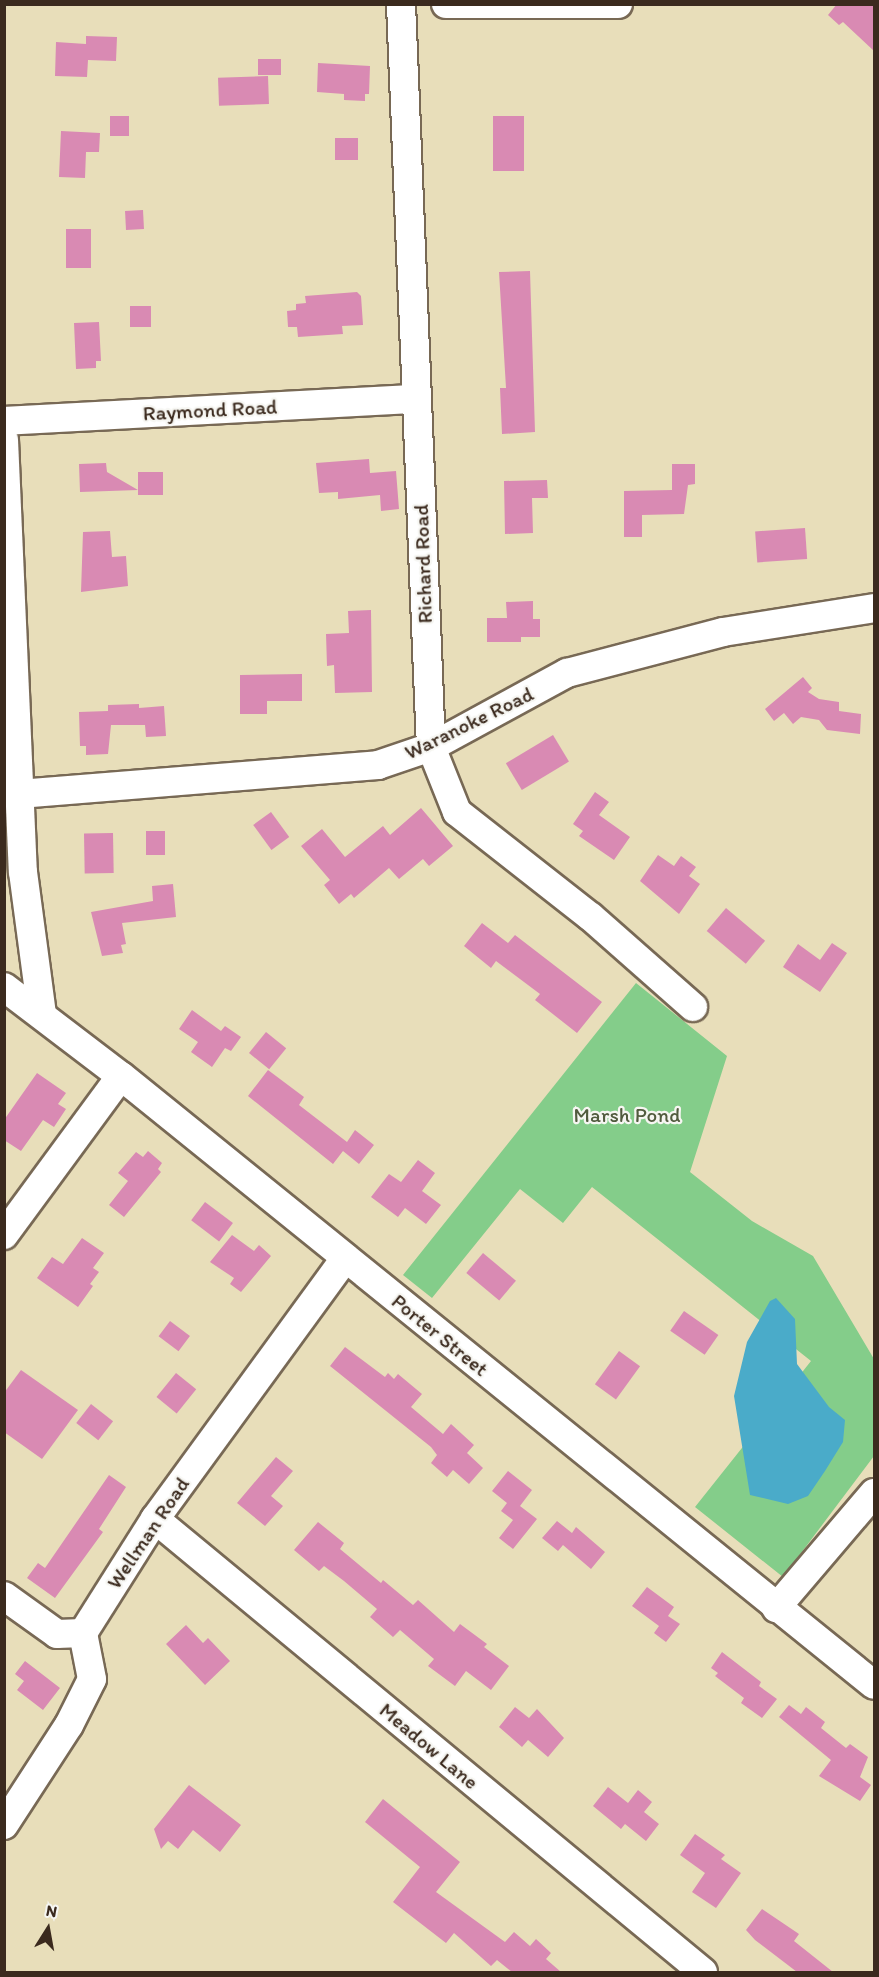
<!DOCTYPE html>
<style>
body{margin:0}
#map{position:relative;width:879px;height:1977px;overflow:hidden;background:#e8deba;font-family:Itim,sans-serif}
div>[style]{position:absolute}
.green>*{inset:0;background:#84cd8a}
.water>*{inset:0;background:#4aabc9}
.building>*{inset:0;background:#d98ab3;transform-origin:0 0}
.roads{filter:drop-shadow(2px 0 #786955) drop-shadow(-2px 0 #786955) drop-shadow(0 2px #786955) drop-shadow(0 -2px #786955)}
.minor>*{height:28px;margin:-14px;padding:0 14px;transform-origin:14px;border-radius:14px;background:#fff}
span{translate:-50% -50%;white-space:nowrap;text-align:center;line-height:1.15;-webkit-text-stroke:4.5px #f6f6f2;paint-order:stroke}
.street-label{font-size:21px;color:#3b2a1e}
.park-label{font-size:21px;color:#515b3e}
.frame{position:absolute;inset:0;border:6px solid #3b2a1e;pointer-events:none}
.north{position:absolute;left:18px;top:1899px;width:60px;height:60px;-webkit-text-stroke:4px #f6f6f2;paint-order:stroke;rotate:11deg;font-size:16px;font-weight:700;line-height:24px;text-align:center;color:#3b2a1e}
.north::after{content:'';display:block;margin:auto;width:21px;height:27px;background:#3b2a1e;clip-path:polygon(50% 0,100% 100%,50% 72%,0 100%)}
</style>
<div id="map">
<div class="green">
<div style="clip-path:polygon(636px 983px,727px 1056px,690px 1172px,752px 1221px,813px 1256px,874px 1359px,874px 1456px,783px 1577px,695px 1507px,811px 1361px,592px 1187px,563px 1223px,520px 1189px,432px 1298px,403px 1275px)"></div>
</div>
<div class="water">
<div style="clip-path:polygon(776px 1298px,795px 1319px,797px 1364px,829px 1407px,845px 1420px,843px 1442px,825px 1471px,808px 1496px,788px 1504px,750px 1495px,734px 1396px,747px 1342px,770px 1301px)"></div>
</div>
<div class="building">
<div style="clip-path:polygon(837px 4px,874px 4px,874px 51px,843px 22px,839px 25px,828px 15px)"></div>
<div style="clip-path:polygon(86px 36px,117px 37px,116px 61px,88px 60px,87px 77px,55px 76px,56px 42px,86px 44px)"></div>
<div style="left:258px;top:59px;width:23px;height:16px"></div>
<div style="clip-path:polygon(318px 63px,370px 66px,369px 94px,365px 94px,365px 101px,344px 100px,344px 94px,317px 92px)"></div>
<div style="left:268px;top:76px;width:28px;height:50px;rotate:88deg"></div>
<div style="left:110px;top:116px;width:19px;height:20px"></div>
<div style="left:493px;top:116px;width:31px;height:55px"></div>
<div style="clip-path:polygon(61px 131px,100px 133px,99px 152px,86px 152px,85px 178px,59px 177px)"></div>
<div style="left:335px;top:138px;width:23px;height:22px"></div>
<div style="left:143px;top:210px;width:19px;height:18px;rotate:87deg"></div>
<div style="left:66px;top:229px;width:25px;height:39px"></div>
<div style="clip-path:polygon(530px 271px,535px 432px,502px 434px,500px 388px,506px 388px,499px 272px)"></div>
<div style="clip-path:polygon(357px 292px,361px 296px,363px 325px,342px 326px,343px 334px,298px 337px,297px 327px,288px 327px,287px 311px,296px 310px,296px 304px,306px 303px,305px 296px)"></div>
<div style="left:130px;top:306px;width:21px;height:21px"></div>
<div style="clip-path:polygon(99px 322px,101px 361px,96px 361px,96px 368px,76px 369px,74px 323px)"></div>
<div style="clip-path:polygon(369px 459px,370px 473px,396px 471px,399px 509px,381px 511px,380px 495px,338px 499px,338px 492px,319px 493px,316px 463px)"></div>
<div style="clip-path:polygon(106px 463px,107px 472px,138px 490px,138px 472px,163px 472px,163px 495px,138px 495px,138px 490px,80px 492px,79px 464px)"></div>
<div style="clip-path:polygon(672px 464px,695px 464px,695px 484px,688px 485px,684px 514px,642px 515px,642px 537px,624px 537px,624px 491px,672px 490px)"></div>
<div style="clip-path:polygon(547px 480px,548px 498px,532px 498px,533px 533px,505px 534px,504px 481px)"></div>
<div style="left:805px;top:528px;width:31px;height:50px;rotate:86deg"></div>
<div style="clip-path:polygon(110px 531px,112px 557px,126px 556px,128px 586px,81px 592px,83px 532px)"></div>
<div style="clip-path:polygon(533px 601px,533px 619px,540px 619px,540px 637px,521px 637px,521px 642px,487px 642px,487px 618px,507px 618px,506px 602px)"></div>
<div style="clip-path:polygon(371px 610px,372px 692px,335px 693px,334px 665px,327px 666px,326px 634px,349px 633px,348px 611px)"></div>
<div style="clip-path:polygon(302px 674px,302px 701px,267px 701px,267px 714px,240px 714px,240px 675px)"></div>
<div style="clip-path:polygon(803px 677px,812px 688px,808px 692px,819px 699px,839px 702px,839px 711px,861px 714px,860px 734px,827px 730px,819px 720px,801px 717px,793px 724px,784px 713px,774px 721px,765px 709px)"></div>
<div style="clip-path:polygon(139px 704px,139px 708px,164px 706px,166px 736px,146px 737px,145px 725px,111px 725px,108px 754px,86px 755px,86px 746px,80px 746px,79px 712px,108px 711px,108px 705px)"></div>
<div style="left:553px;top:735px;width:31px;height:55px;rotate:59deg"></div>
<div style="clip-path:polygon(595px 792px,609px 802px,599px 815px,630px 837px,614px 860px,579px 836px,583px 831px,573px 824px)"></div>
<div style="clip-path:polygon(421px 808px,453px 846px,429px 866px,423px 859px,399px 879px,389px 868px,354px 898px,351px 894px,339px 904px,324px 885px,330px 880px,301px 846px,322px 829px,345px 857px,383px 826px,390px 835px)"></div>
<div style="left:271px;top:812px;width:31px;height:22px;rotate:54deg"></div>
<div style="left:146px;top:831px;width:19px;height:24px"></div>
<div style="left:113px;top:833px;width:40px;height:29px;rotate:89deg"></div>
<div style="clip-path:polygon(658px 855px,674px 866px,681px 856px,696px 867px,689px 876px,700px 884px,679px 914px,640px 881px)"></div>
<div style="clip-path:polygon(173px 884px,176px 917px,122px 923px,126px 944px,121px 945px,123px 953px,102px 956px,91px 912px,153px 901px,152px 886px)"></div>
<div style="left:726px;top:908px;width:51px;height:30px;rotate:40deg"></div>
<div style="clip-path:polygon(482px 923px,508px 943px,515px 935px,602px 1002px,577px 1033px,535px 1000px,540px 994px,496px 961px,491px 968px,464px 946px)"></div>
<div style="clip-path:polygon(832px 943px,847px 953px,820px 992px,783px 967px,798px 944px,820px 960px)"></div>
<div style="clip-path:polygon(192px 1010px,221px 1031px,225px 1026px,241px 1037px,231px 1051px,225px 1048px,212px 1067px,191px 1052px,198px 1042px,179px 1029px)"></div>
<div style="left:266px;top:1032px;width:26px;height:27px;rotate:39deg"></div>
<div style="clip-path:polygon(268px 1070px,304px 1097px,299px 1105px,347px 1142px,355px 1130px,374px 1145px,359px 1164px,343px 1151px,333px 1164px,248px 1096px)"></div>
<div style="clip-path:polygon(37px 1073px,66px 1093px,58px 1104px,66px 1109px,54px 1127px,43px 1120px,21px 1151px,4px 1140px,4px 1120px)"></div>
<div style="clip-path:polygon(148px 1151px,162px 1163px,158px 1169px,161px 1172px,124px 1217px,109px 1205px,128px 1181px,118px 1173px,136px 1152px,143px 1157px)"></div>
<div style="clip-path:polygon(418px 1160px,435px 1173px,422px 1191px,441px 1205px,426px 1224px,405px 1208px,398px 1217px,371px 1197px,389px 1174px,401px 1182px)"></div>
<div style="left:205px;top:1202px;width:35px;height:23px;rotate:37deg"></div>
<div style="clip-path:polygon(232px 1235px,254px 1251px,259px 1245px,271px 1256px,241px 1292px,230px 1284px,234px 1278px,210px 1262px)"></div>
<div style="clip-path:polygon(82px 1238px,104px 1253px,93px 1268px,99px 1272px,90px 1284px,93px 1286px,78px 1307px,37px 1278px,52px 1257px,63px 1264px)"></div>
<div style="left:483px;top:1253px;width:43px;height:26px;rotate:40deg"></div>
<div style="left:684px;top:1311px;width:42px;height:24px;rotate:35deg"></div>
<div style="left:170px;top:1321px;width:25px;height:19px;rotate:37deg"></div>
<div style="clip-path:polygon(345px 1347px,385px 1377px,388px 1373px,394px 1379px,398px 1374px,422px 1394px,411px 1407px,443px 1434px,451px 1424px,474px 1445px,467px 1453px,483px 1468px,469px 1484px,453px 1470px,447px 1477px,431px 1463px,437px 1455px,431px 1447px,330px 1366px)"></div>
<div style="left:619px;top:1351px;width:26px;height:41px;rotate:36deg"></div>
<div style="clip-path:polygon(21px 1370px,78px 1410px,42px 1459px,4px 1432px,4px 1393px)"></div>
<div style="left:176px;top:1373px;width:26px;height:31px;rotate:39deg"></div>
<div style="left:91px;top:1404px;width:28px;height:24px;rotate:38deg"></div>
<div style="clip-path:polygon(276px 1457px,293px 1471px,271px 1496px,283px 1506px,265px 1526px,237px 1503px)"></div>
<div style="clip-path:polygon(508px 1471px,532px 1490px,520px 1506px,537px 1519px,513px 1549px,499px 1538px,513px 1520px,501px 1511px,507px 1503px,492px 1491px)"></div>
<div style="clip-path:polygon(109px 1475px,126px 1487px,99px 1529px,103px 1532px,55px 1598px,27px 1578px,38px 1563px,45px 1568px)"></div>
<div style="clip-path:polygon(557px 1521px,572px 1533px,576px 1527px,605px 1552px,591px 1569px,563px 1545px,558px 1551px,542px 1538px)"></div>
<div style="clip-path:polygon(318px 1522px,344px 1543px,340px 1549px,381px 1583px,383px 1580px,413px 1605px,418px 1600px,454px 1632px,460px 1624px,487px 1644px,484px 1647px,509px 1666px,491px 1690px,466px 1671px,455px 1686px,428px 1666px,434px 1659px,400px 1630px,393px 1637px,370px 1617px,377px 1609px,344px 1581px,324px 1566px,319px 1571px,294px 1550px)"></div>
<div style="clip-path:polygon(647px 1587px,674px 1607px,668px 1616px,680px 1624px,666px 1642px,654px 1633px,659px 1626px,632px 1606px)"></div>
<div style="clip-path:polygon(186px 1625px,203px 1643px,208px 1638px,230px 1661px,205px 1685px,166px 1644px)"></div>
<div style="clip-path:polygon(722px 1652px,761px 1682px,759px 1686px,777px 1699px,762px 1718px,741px 1703px,744px 1698px,715px 1676px,718px 1673px,711px 1668px)"></div>
<div style="clip-path:polygon(25px 1661px,60px 1688px,43px 1710px,17px 1690px,24px 1681px,15px 1674px)"></div>
<div style="clip-path:polygon(789px 1705px,801px 1714px,806px 1707px,825px 1722px,821px 1728px,846px 1748px,850px 1744px,868px 1757px,860px 1777px,871px 1785px,860px 1801px,819px 1776px,831px 1760px,779px 1717px)"></div>
<div style="clip-path:polygon(515px 1707px,529px 1718px,537px 1709px,564px 1738px,548px 1757px,528px 1740px,522px 1747px,499px 1727px)"></div>
<div style="clip-path:polygon(189px 1785px,241px 1825px,220px 1852px,193px 1830px,178px 1849px,168px 1841px,161px 1849px,154px 1829px)"></div>
<div style="clip-path:polygon(608px 1787px,628px 1803px,638px 1790px,652px 1802px,644px 1812px,659px 1824px,646px 1841px,625px 1824px,621px 1829px,593px 1806px)"></div>
<div style="clip-path:polygon(383px 1799px,460px 1862px,436px 1892px,505px 1942px,514px 1932px,530px 1946px,536px 1939px,551px 1953px,546px 1959px,561px 1972px,512px 1972px,497px 1960px,491px 1966px,454px 1933px,446px 1943px,393px 1902px,420px 1867px,365px 1822px)"></div>
<div style="clip-path:polygon(695px 1834px,725px 1855px,721px 1859px,741px 1873px,716px 1908px,692px 1892px,705px 1873px,680px 1855px)"></div>
<div style="clip-path:polygon(762px 1909px,799px 1934px,794px 1941px,833px 1972px,797px 1972px,755px 1940px,746px 1930px)"></div>
</div>
<div class="roads">
<div class="minor">
<div style="left:401px;top:4px;width:744px;rotate:87.69deg"></div>
<div style="left:431px;top:747px;width:70px;rotate:68.2deg"></div>
<div style="left:457px;top:812px;width:170px;rotate:38.1deg"></div>
<div style="left:591px;top:917px;width:136px;rotate:41.4deg"></div>
<div style="left:446px;top:4px;width:172px"></div>
<div style="left:4px;top:421px;width:413px;rotate:-3.1deg"></div>
<div style="left:4px;top:440px;width:432px;rotate:87.5deg"></div>
<div style="left:23px;top:872px;width:144px;rotate:82.4deg"></div>
<div style="left:19px;top:794px;width:360px;rotate:-4.6deg"></div>
<div style="left:378px;top:765px;width:56px;rotate:-18.8deg"></div>
<div style="left:431px;top:747px;width:155px;rotate:-28.6deg"></div>
<div style="left:567px;top:673px;width:161px;rotate:-14.7deg"></div>
<div style="left:723px;top:632px;width:153px;rotate:-9deg"></div>
<div style="left:4px;top:987px;width:147px;rotate:37.3deg"></div>
<div style="left:121px;top:1076px;width:968px;rotate:38.96deg"></div>
<div style="left:4px;top:1235px;width:197px;rotate:-53.7deg"></div>
<div style="left:155px;top:1519px;width:711px;rotate:39.58deg"></div>
<div style="left:4px;top:1596px;width:65px;rotate:35.6deg"></div>
<div style="left:57px;top:1634px;width:26px;rotate:-2deg"></div>
<div style="left:776px;top:1608px;width:151px;rotate:-49.6deg"></div>
<div style="left:4px;top:1825px;width:119px;rotate:-57deg"></div>
<div style="left:69px;top:1725px;width:51px;rotate:-63.4deg"></div>
<div style="left:92px;top:1679px;width:47px;rotate:-101.1deg"></div>
<div style="left:83px;top:1633px;width:135px;rotate:-57.7deg"></div>
<div style="left:155px;top:1519px;width:323px;rotate:-53.9deg"></div>
</div>
</div>
<div class="street-label">
<span style="left:210px;top:410px;rotate:-3deg">Raymond Road</span>
<span style="left:423px;top:564px;rotate:-92deg">Richard Road</span>
<span style="left:469px;top:723px;rotate:-26deg">Waranoke Road</span>
<span style="left:440px;top:1335px;rotate:39deg">Porter Street</span>
<span style="left:148px;top:1533px;rotate:-56deg">Wellman Road</span>
<span style="left:429px;top:1746px;rotate:40deg">Meadow Lane</span>
</div>
<div class="park-label">
<span style="left:627px;top:1115px">Marsh Pond</span>
</div>
<div class="frame"></div>
<div class="north">N</div>
</div>
